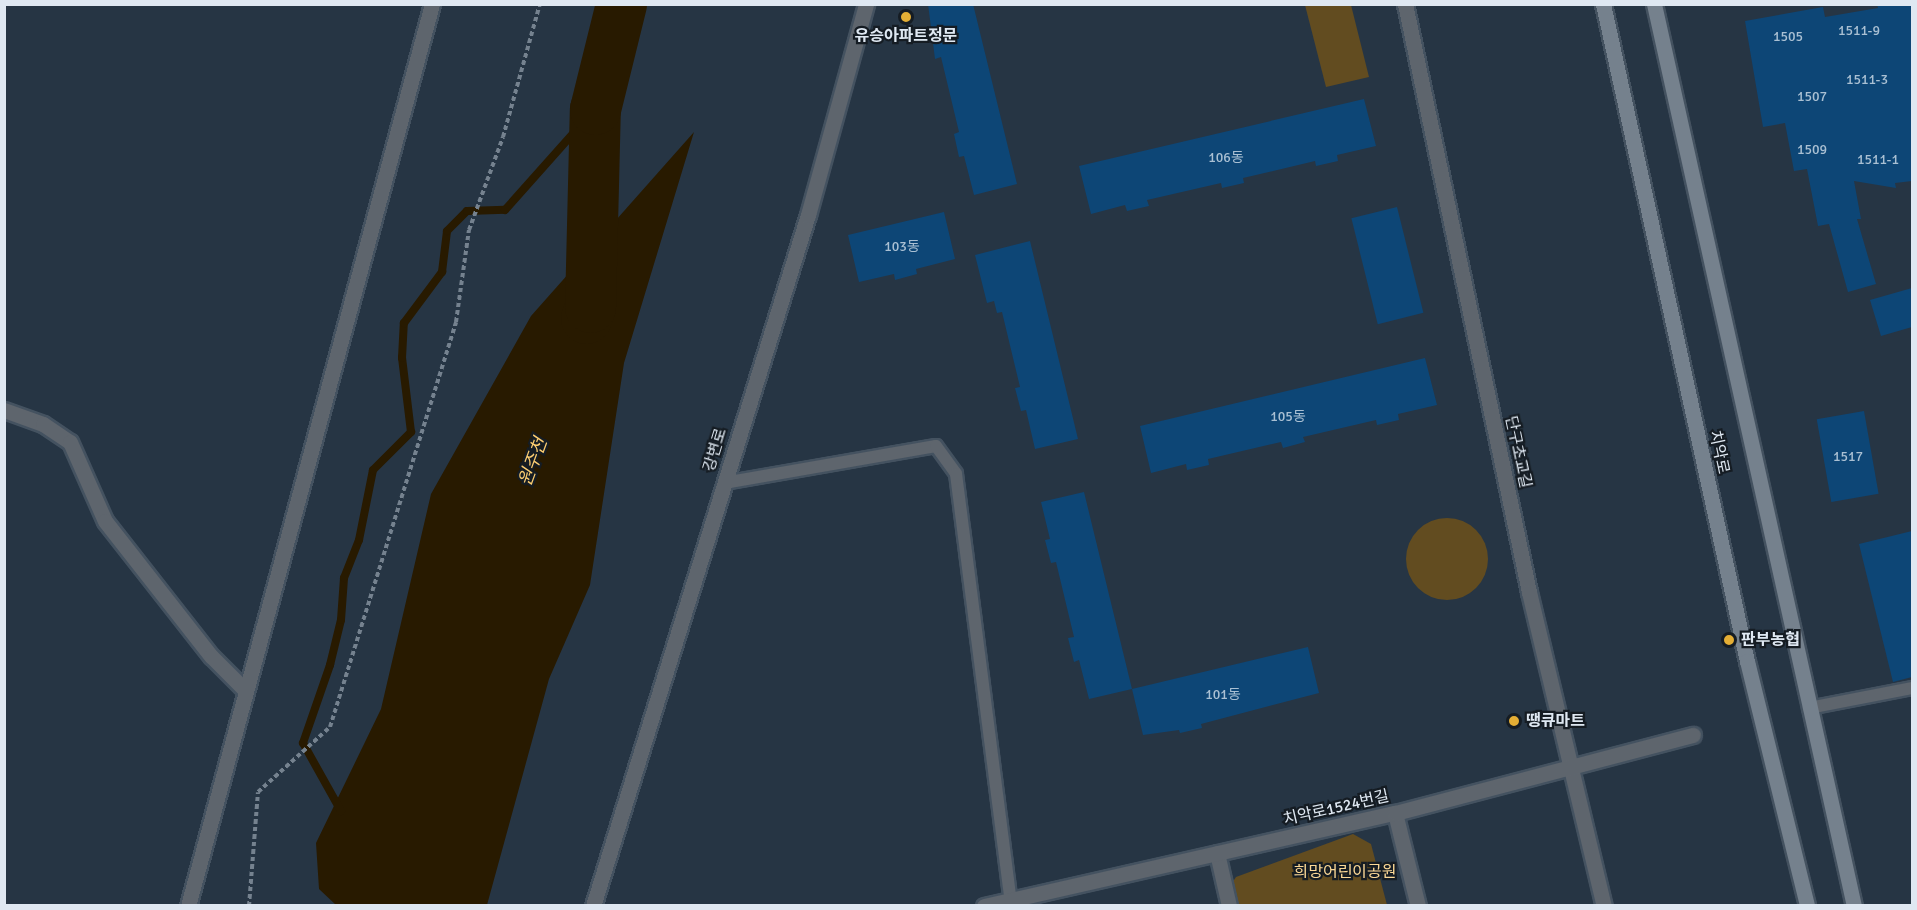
<!DOCTYPE html>
<meta charset="utf-8">
<style>
body{margin:0}
#map{position:relative;width:1917px;height:910px;overflow:hidden;background:#263544;font-family:Signika,"Noto Sans KR",sans-serif}
div>[style]{position:absolute}
.green>*{inset:0;background:#624c20}
.round{border-radius:50%}
.water>*{inset:0;background:#281a00}
.stream>*{height:8px;margin:-4px;padding:0 4px;transform-origin:4px;border-radius:4px;background:#281a00}
.river>*{height:51px;margin:-25.5px;padding:0 25.5px;transform-origin:25.5px;border-radius:25.5px;background:#281a00}
.building>*{inset:0;background:#0d4676;transform-origin:0 0}
.path>*{height:4px;margin-top:-2px;transform-origin:0;background:repeating-linear-gradient(90deg,#75828f 0 4.5px,transparent 0 7.5px)}
.roads{filter:drop-shadow(2px 0 #445260) drop-shadow(-2px 0 #445260) drop-shadow(0 2px #445260) drop-shadow(0 -2px #445260)}
.service>*{height:12px;margin:-6px;padding:0 6px;transform-origin:6px;border-radius:6px;background:#5e656d}
.minor>*{height:15px;margin:-7.5px;padding:0 7.5px;transform-origin:7.5px;border-radius:7.5px;background:#5e656d}
.tertiary>*{height:15px;margin:-7.5px;padding:0 7.5px;transform-origin:7.5px;border-radius:7.5px;background:#5e656d}
.secondary>*{height:15px;margin:-7.5px;padding:0 7.5px;transform-origin:7.5px;border-radius:7.5px;background:#75818d}
.dots>*{width:16px;height:16px;translate:-50% -50%;box-sizing:border-box;border:3px solid #151c23;border-radius:50%}
span{translate:-50% -50%;white-space:nowrap;text-align:center;line-height:1.15;-webkit-text-stroke:4.5px #151c23;paint-order:stroke}
.number-label{font-size:14px;color:#aac0d3}
.number-label span{-webkit-text-stroke-width:0}
.poi-label{font-size:16px;color:#dfe8f2;font-weight:700}
.left{translate:0 -50%;text-align:left}
.street-label{font-size:16px;color:#dfe8f2}
.park-label{font-size:16px;color:#fbd896}
.water-label{font-size:18px;color:#fdce71;font-style:italic}
.frame{position:absolute;inset:0;border:6px solid #dfe8f2;pointer-events:none}
</style>
<div id="map">
<div class="green">
<div style="clip-path:polygon(1305px 5px,1351px 5px,1369px 77px,1326px 87px)"></div>
<div class="round" style="left:1406px;top:518px;width:82px;height:82px"></div>
<div style="clip-path:polygon(1353px 834px,1371px 844px,1387px 905px,1235px 905px,1230px 886px,1236px 877px)"></div>
</div>
<div class="water">
<div style="clip-path:polygon(694px 132px,624px 363px,590px 585px,549px 679px,487px 905px,336px 905px,319px 889px,316px 843px,381px 709px,431px 494px,531px 316px)"></div>
</div>
<div class="stream">
<div style="left:341px;top:811px;width:78px;rotate:-119.2deg"></div>
<div style="left:303px;top:743px;width:83px;rotate:-70.9deg"></div>
<div style="left:330px;top:665px;width:46px;rotate:-76.3deg"></div>
<div style="left:341px;top:620px;width:42px;rotate:-85.9deg"></div>
<div style="left:344px;top:578px;width:41px;rotate:-68.5deg"></div>
<div style="left:359px;top:540px;width:71px;rotate:-78.7deg"></div>
<div style="left:373px;top:470px;width:54px;rotate:-45deg"></div>
<div style="left:411px;top:432px;width:75px;rotate:-96.9deg"></div>
<div style="left:402px;top:358px;width:35px;rotate:-87deg"></div>
<div style="left:404px;top:323px;width:64px;rotate:-53.3deg"></div>
<div style="left:442px;top:272px;width:41px;rotate:-83deg"></div>
<div style="left:447px;top:231px;width:28px;rotate:-45deg"></div>
<div style="left:467px;top:211px;width:38px;rotate:-2deg"></div>
<div style="left:505px;top:210px;width:135px;rotate:-48.3deg"></div>
</div>
<div class="river">
<div style="left:586px;top:318px;width:12px;rotate:-70deg"></div>
<div style="left:590px;top:307px;width:198px;rotate:-88.6deg"></div>
<div style="left:595px;top:109px;width:108px;rotate:-76.1deg"></div>
</div>
<div class="building">
<div style="clip-path:polygon(928px 4px,973px 4px,1017px 184px,974px 195px,964px 156px,959px 157px,954px 134px,959px 132px,941px 57px,935px 59px)"></div>
<div style="clip-path:polygon(1877px 4px,1912px 4px,1912px 181px,1895px 183px,1896px 188px,1854px 181px,1861px 219px,1857px 219px,1876px 284px,1848px 292px,1829px 224px,1818px 226px,1807px 169px,1794px 171px,1785px 123px,1763px 127px,1745px 21px,1823px 7px,1825px 17px,1878px 8px)"></div>
<div style="clip-path:polygon(1364px 99px,1376px 146px,1337px 155px,1338px 161px,1316px 166px,1315px 161px,1243px 178px,1244px 183px,1222px 188px,1221px 183px,1147px 200px,1149px 206px,1127px 211px,1125px 205px,1091px 214px,1079px 166px)"></div>
<div style="left:1397px;top:207px;width:109px;height:47px;rotate:76deg"></div>
<div style="clip-path:polygon(944px 212px,955px 259px,916px 269px,917px 274px,895px 280px,894px 274px,859px 282px,848px 235px)"></div>
<div style="clip-path:polygon(1030px 241px,1078px 439px,1035px 449px,1026px 410px,1021px 411px,1015px 388px,1020px 387px,1002px 312px,997px 313px,994px 301px,987px 303px,975px 255px)"></div>
<div style="clip-path:polygon(1912px 288px,1912px 327px,1881px 336px,1870px 300px)"></div>
<div style="clip-path:polygon(1425px 358px,1437px 405px,1398px 414px,1399px 420px,1377px 425px,1376px 420px,1303px 437px,1305px 442px,1283px 448px,1281px 442px,1208px 459px,1209px 465px,1187px 470px,1186px 464px,1151px 473px,1140px 426px)"></div>
<div style="left:1864px;top:411px;width:84px;height:48px;rotate:80deg"></div>
<div style="clip-path:polygon(1084px 492px,1132px 689px,1089px 699px,1079px 660px,1074px 662px,1068px 638px,1074px 637px,1056px 562px,1051px 563px,1045px 540px,1050px 539px,1041px 502px)"></div>
<div style="clip-path:polygon(1912px 531px,1912px 677px,1893px 682px,1859px 544px)"></div>
<div style="clip-path:polygon(1308px 647px,1319px 693px,1201px 724px,1202px 728px,1180px 733px,1179px 730px,1143px 735px,1132px 689px)"></div>
</div>
<div class="path">
<div style="left:249px;top:906px;width:114px;rotate:-85.5deg"></div>
<div style="left:258px;top:792px;width:97px;rotate:-42.1deg"></div>
<div style="left:330px;top:727px;width:424px;rotate:-72.7deg"></div>
<div style="left:456px;top:322px;width:93px;rotate:-82deg"></div>
<div style="left:469px;top:230px;width:99px;rotate:-69.9deg"></div>
<div style="left:503px;top:137px;width:138px;rotate:-74.5deg"></div>
</div>
<div class="roads">
<div class="service">
<div style="left:724px;top:483px;width:215px;rotate:-9.9deg"></div>
<div style="left:936px;top:446px;width:34px;rotate:54deg"></div>
<div style="left:956px;top:474px;width:435px;rotate:82.7deg"></div>
<div style="left:1809px;top:708px;width:105px;rotate:-11deg"></div>
</div>
<div class="minor">
<div style="left:1405px;top:4px;width:601px;rotate:78.09deg"></div>
<div style="left:1529px;top:592px;width:323px;rotate:76.6deg"></div>
<div style="left:4px;top:410px;width:41px;rotate:19.7deg"></div>
<div style="left:43px;top:424px;width:32px;rotate:34deg"></div>
<div style="left:70px;top:442px;width:86px;rotate:66.1deg"></div>
<div style="left:105px;top:521px;width:172px;rotate:51.9deg"></div>
<div style="left:211px;top:656px;width:49px;rotate:45deg"></div>
<div style="left:1395px;top:813px;width:96px;rotate:76.1deg"></div>
<div style="left:1217px;top:853px;width:54px;rotate:77.2deg"></div>
<div style="left:188px;top:906px;width:934px;rotate:-74.86deg"></div>
<div style="left:984px;top:906px;width:421px;rotate:-12.8deg"></div>
<div style="left:1395px;top:813px;width:308px;rotate:-14.7deg"></div>
</div>
<div class="tertiary">
<div style="left:593px;top:906px;width:724px;rotate:-72.72deg"></div>
<div style="left:808px;top:215px;width:219px;rotate:-74.6deg"></div>
</div>
<div class="secondary">
<div style="left:1603px;top:4px;width:673px;rotate:77.64deg"></div>
<div style="left:1747px;top:661px;width:252px;rotate:76.2deg"></div>
<div style="left:1654px;top:4px;width:924px;rotate:77.5deg"></div>
</div>
</div>
<div class="dots">
<div style="left:906px;top:17px;background:#e4ae35"></div>
<div style="left:1729px;top:640px;background:#e4ae35"></div>
<div style="left:1514px;top:721px;background:#e4ae35"></div>
</div>
<div class="number-label">
<span style="left:1859px;top:31px">1511-9</span>
<span style="left:1788px;top:37px">1505</span>
<span style="left:1867px;top:80px">1511-3</span>
<span style="left:1812px;top:97px">1507</span>
<span style="left:1812px;top:150px">1509</span>
<span style="left:1226px;top:158px">106동</span>
<span style="left:1878px;top:160px">1511-1</span>
<span style="left:902px;top:247px">103동</span>
<span style="left:1288px;top:417px">105동</span>
<span style="left:1848px;top:457px">1517</span>
<span style="left:1223px;top:695px">101동</span>
</div>
<div class="poi-label">
<span style="left:906px;top:36px">유승아파트정문</span>
<span class="left" style="left:1741px;top:640px">판부농협</span>
<span class="left" style="left:1526px;top:721px">땡큐마트</span>
</div>
<div class="street-label">
<span style="left:715px;top:450px;rotate:-73deg">강변로</span>
<span style="left:1518px;top:452px;rotate:78deg">단구초교길</span>
<span style="left:1719px;top:452px;rotate:78deg">치악로</span>
<span style="left:1336px;top:808px;rotate:-13deg">치악로1524번길</span>
</div>
<div class="park-label">
<span style="left:1345px;top:872px">희망어린이공원</span>
</div>
<div class="water-label">
<span style="left:533px;top:462px;rotate:-70deg">원주천</span>
</div>
<div class="frame"></div>
</div>
